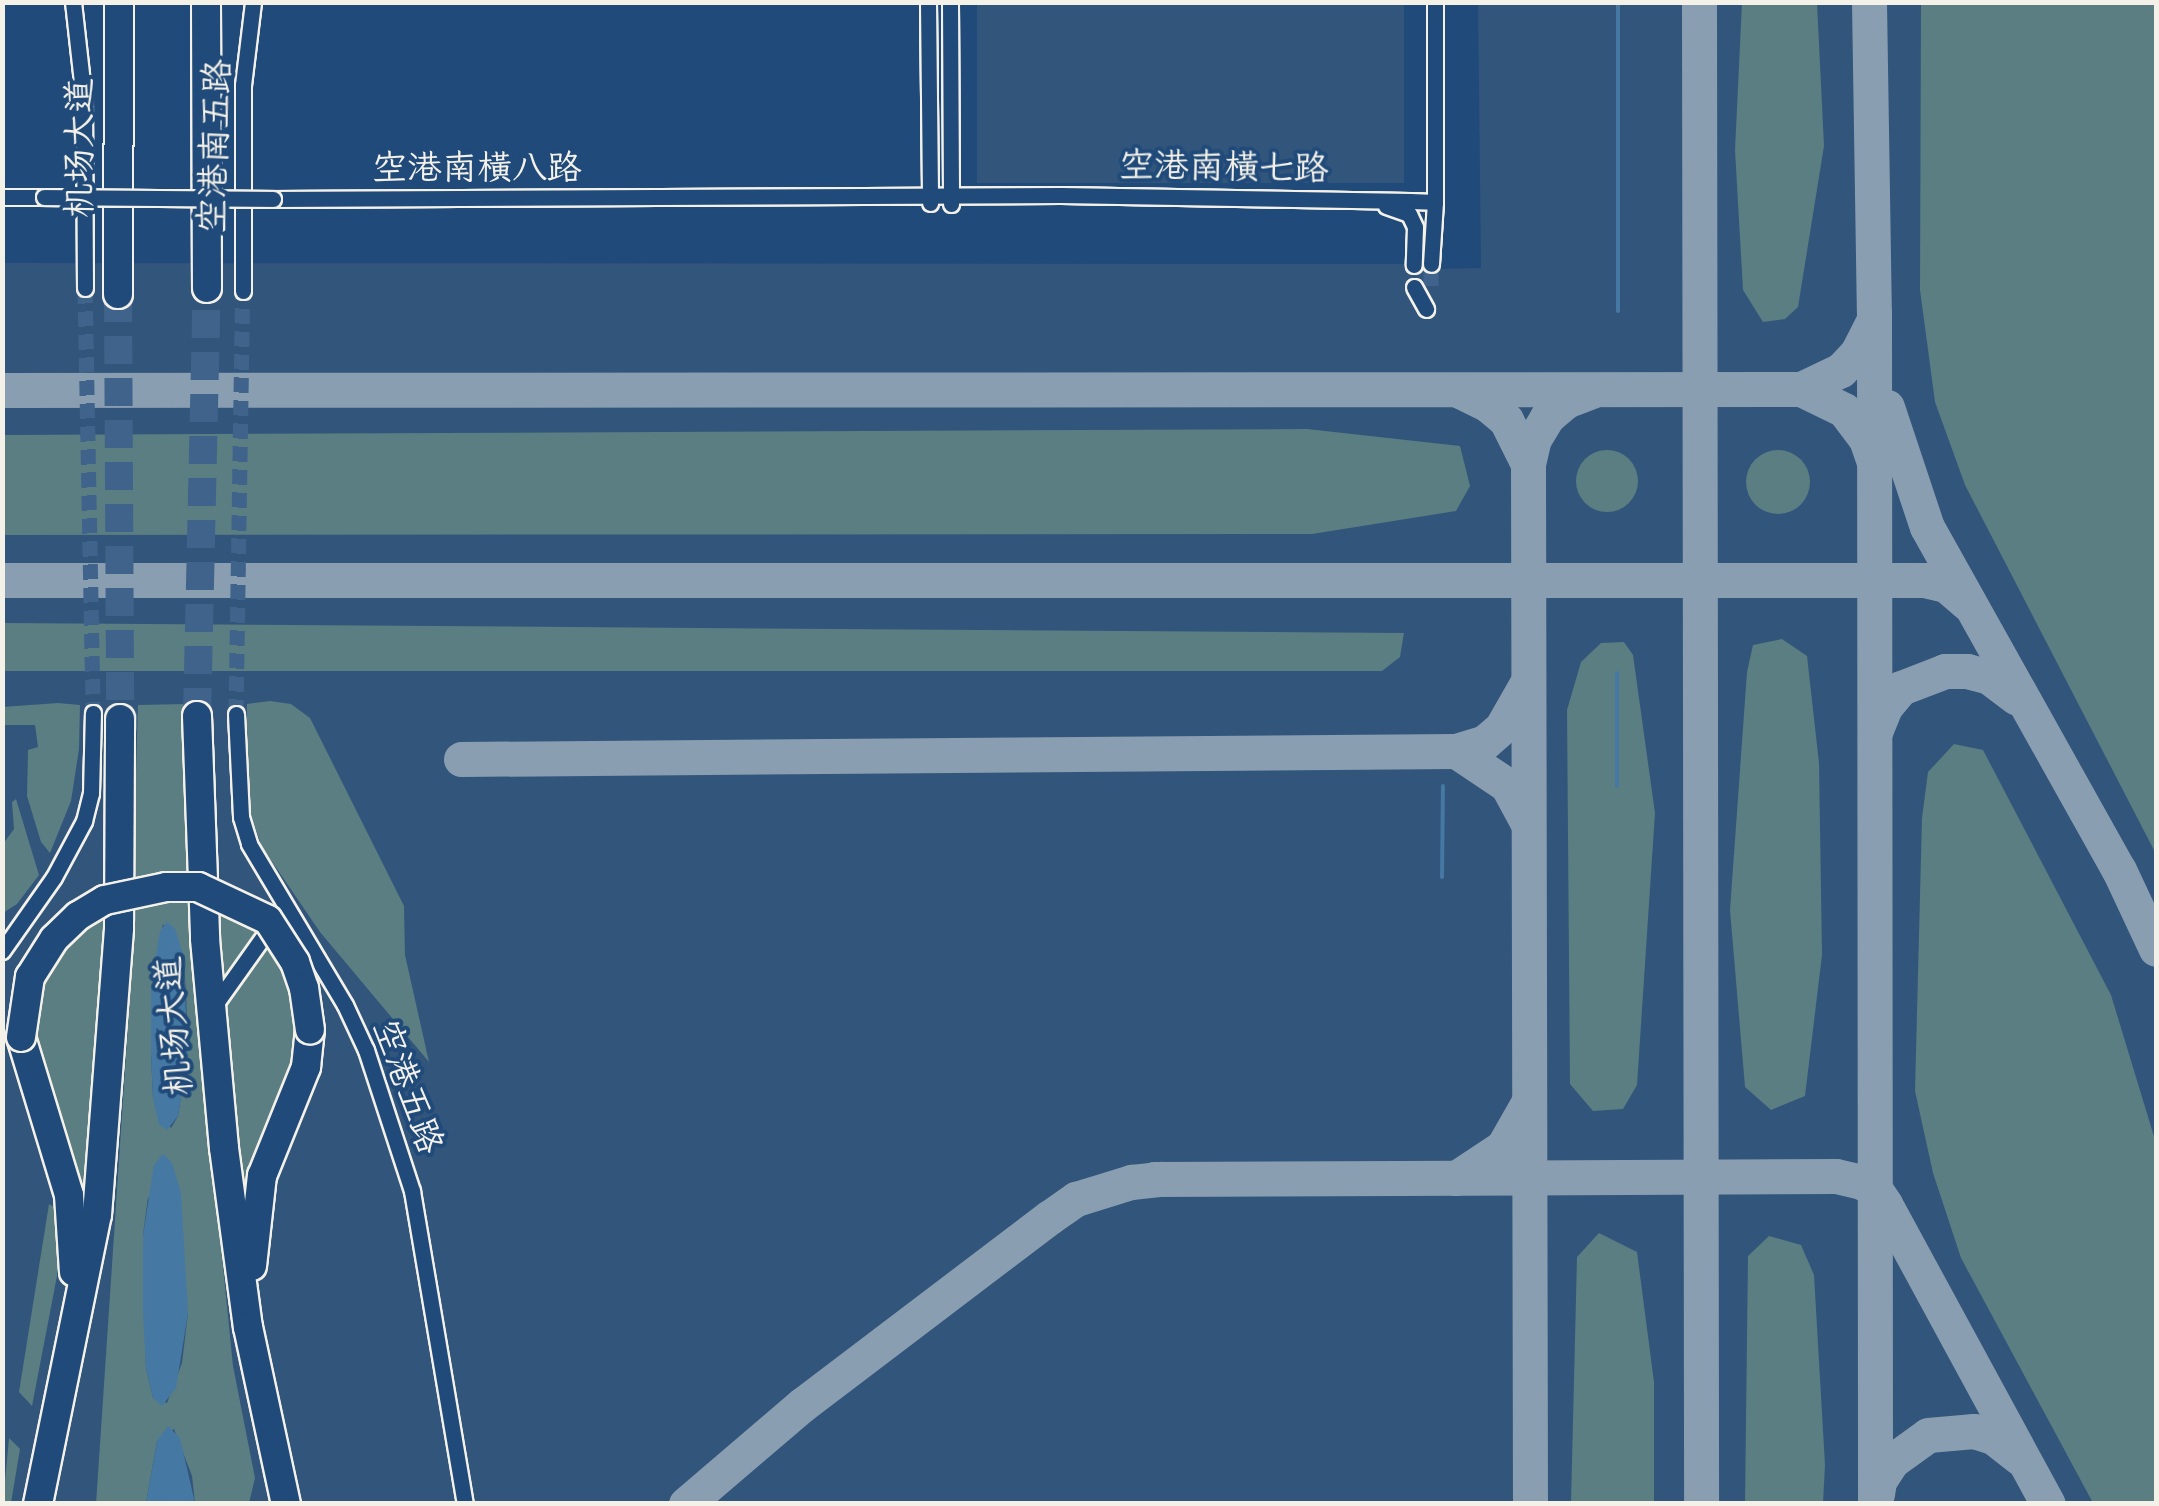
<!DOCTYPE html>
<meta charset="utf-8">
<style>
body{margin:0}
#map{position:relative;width:2159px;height:1506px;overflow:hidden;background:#1f4a7a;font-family:Mynerve,"LXGW WenKai TC",sans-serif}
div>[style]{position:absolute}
.built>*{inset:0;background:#32557b;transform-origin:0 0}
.green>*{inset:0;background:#5b7e82}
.round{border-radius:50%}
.water>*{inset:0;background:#4578a2}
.stream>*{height:4px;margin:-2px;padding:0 2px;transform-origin:2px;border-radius:2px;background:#4578a2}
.taxiway>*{height:35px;margin:-17.5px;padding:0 17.5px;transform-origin:17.5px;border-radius:17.5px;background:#8a9eb1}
.street-tunnel>*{height:15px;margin-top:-7.5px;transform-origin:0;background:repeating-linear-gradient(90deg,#3f638a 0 15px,transparent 0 23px)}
.highway-tunnel>*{height:28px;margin-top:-14px;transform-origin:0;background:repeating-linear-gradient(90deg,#3f638a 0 28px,transparent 0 42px)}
.roads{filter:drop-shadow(2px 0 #f4f1e8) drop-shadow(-2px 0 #f4f1e8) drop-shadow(0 2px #f4f1e8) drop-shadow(0 -2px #f4f1e8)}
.street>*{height:15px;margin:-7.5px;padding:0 7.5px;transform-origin:7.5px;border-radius:7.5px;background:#1f4a7a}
.highway>*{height:28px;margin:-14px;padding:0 14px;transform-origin:14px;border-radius:14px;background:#1f4a7a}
.bridges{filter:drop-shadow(2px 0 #f4f1e8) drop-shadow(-2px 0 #f4f1e8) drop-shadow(0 2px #f4f1e8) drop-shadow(0 -2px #f4f1e8)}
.street-bridge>*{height:15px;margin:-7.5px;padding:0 7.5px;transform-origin:7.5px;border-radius:7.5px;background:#1f4a7a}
.highway-bridge>*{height:28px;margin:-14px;padding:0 14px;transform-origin:14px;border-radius:14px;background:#1f4a7a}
span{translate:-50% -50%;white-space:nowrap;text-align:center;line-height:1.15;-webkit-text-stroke:8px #1f4a7a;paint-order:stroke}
.street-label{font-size:35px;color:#f4f1e8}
.frame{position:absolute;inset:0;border:5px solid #f4f1e8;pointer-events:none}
</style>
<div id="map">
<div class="built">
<div style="left:977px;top:3px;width:427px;height:180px"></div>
<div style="clip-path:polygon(1478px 3px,2156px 3px,2156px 1503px,3px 1503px,2px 263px,1431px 264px,1440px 265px,1441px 269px,1481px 268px)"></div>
</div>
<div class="green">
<div style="clip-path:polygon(1742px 3px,1817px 3px,1824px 146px,1798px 307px,1785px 319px,1763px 322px,1743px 290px,1735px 150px)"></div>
<div style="clip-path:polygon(1921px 3px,2156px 3px,2156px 854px,1965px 485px,1935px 402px,1920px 290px)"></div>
<div style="clip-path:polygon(1307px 429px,1460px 446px,1470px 486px,1456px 511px,1312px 534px,3px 535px,3px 435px)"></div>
<div class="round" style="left:1576px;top:450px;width:62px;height:62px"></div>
<div class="round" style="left:1746px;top:450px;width:64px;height:64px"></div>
<div style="clip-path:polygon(3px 623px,1404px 633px,1400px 657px,1382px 671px,3px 671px)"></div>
<div style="clip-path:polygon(1782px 639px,1807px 656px,1819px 763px,1822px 955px,1805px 1096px,1771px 1110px,1745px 1087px,1730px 910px,1747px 672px,1753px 645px)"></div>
<div style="clip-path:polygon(1624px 642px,1633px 655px,1655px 813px,1637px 1085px,1623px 1109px,1593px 1111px,1570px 1084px,1567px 710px,1581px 662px,1601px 643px)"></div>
<div style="clip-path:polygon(270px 701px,291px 704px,310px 718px,404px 906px,405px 955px,429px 1062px,320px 932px,262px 847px,247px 804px,247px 704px)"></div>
<div style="clip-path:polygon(58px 703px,80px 705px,79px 749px,71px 801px,50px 853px,41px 842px,27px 796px,28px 750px,38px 747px,35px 725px,3px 725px,2px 707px)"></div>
<div style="clip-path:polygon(evenodd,185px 704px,190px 938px,233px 1366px,255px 1478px,249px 1503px,195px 1503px,192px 1476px,174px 1429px,157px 1441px,146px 1503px,96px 1504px,129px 1011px,138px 705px,185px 704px,163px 924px,183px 954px,186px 992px,188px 1053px,178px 1116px,171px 1128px,153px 1099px,151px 1053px,151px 988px,163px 924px,185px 704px,148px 1197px,188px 1313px,182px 1363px,167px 1403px,153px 1398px,146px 1368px,143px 1235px,148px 1197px)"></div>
<div style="clip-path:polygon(1954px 744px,1983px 750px,2111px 995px,2156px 1143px,2156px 1503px,2093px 1503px,1961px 1258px,1933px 1173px,1915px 1091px,1922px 818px,1928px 772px)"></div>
<div style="clip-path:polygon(16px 799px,39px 875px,17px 904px,3px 913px,3px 844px,14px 829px,12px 802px)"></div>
<div style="clip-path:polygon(218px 902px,249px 919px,290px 969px,298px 1046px,288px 1083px,270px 1115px,245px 1230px)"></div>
<div style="clip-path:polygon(105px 908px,81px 1229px,29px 1037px,47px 963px)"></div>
<div style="clip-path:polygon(49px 1204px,57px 1209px,57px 1276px,32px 1406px,19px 1392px)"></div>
<div style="clip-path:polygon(1599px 1233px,1637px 1252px,1654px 1382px,1654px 1503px,1571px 1503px,1577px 1257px)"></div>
<div style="clip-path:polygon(1769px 1236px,1801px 1245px,1814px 1275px,1825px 1465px,1823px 1503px,1745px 1503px,1748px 1256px)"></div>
<div style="clip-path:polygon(9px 1438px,20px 1449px,11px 1503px,3px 1503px)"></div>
</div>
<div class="water">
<div style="clip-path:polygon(167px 922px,175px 929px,183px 954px,188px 1053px,178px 1116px,167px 1130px,159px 1124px,153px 1099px,151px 1053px,151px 988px,160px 931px)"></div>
<div style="clip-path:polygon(163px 1154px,172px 1163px,181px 1193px,188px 1313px,176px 1388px,162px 1406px,153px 1398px,146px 1368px,143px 1313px,143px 1235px,154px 1165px)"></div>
<div style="clip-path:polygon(168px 1426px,180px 1438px,195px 1503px,146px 1503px,157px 1441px)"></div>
</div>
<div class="stream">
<div style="left:1618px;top:311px;width:309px;rotate:-90deg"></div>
<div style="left:1617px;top:786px;width:113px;rotate:-90deg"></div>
<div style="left:1442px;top:877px;width:91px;rotate:-89.4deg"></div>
</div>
<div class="taxiway">
<div style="left:1699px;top:2px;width:1502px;rotate:89.92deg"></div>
<div style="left:1869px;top:2px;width:310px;rotate:89.1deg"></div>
<div style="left:1874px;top:312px;width:1192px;rotate:89.95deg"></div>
<div style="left:1801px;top:389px;width:44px;rotate:-25.4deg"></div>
<div style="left:1841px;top:370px;width:23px;rotate:-47deg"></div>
<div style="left:1857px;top:353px;width:34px;rotate:-63deg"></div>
<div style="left:2px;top:390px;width:1799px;rotate:-0.03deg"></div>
<div style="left:1801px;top:389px;width:48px;rotate:26deg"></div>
<div style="left:1844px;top:410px;width:36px;rotate:53deg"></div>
<div style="left:1866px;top:439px;width:24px;rotate:71deg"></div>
<div style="left:1460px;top:391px;width:30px;rotate:26deg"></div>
<div style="left:1487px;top:404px;width:25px;rotate:40deg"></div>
<div style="left:1506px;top:420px;width:49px;rotate:63.4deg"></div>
<div style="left:1887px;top:407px;width:126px;rotate:71.6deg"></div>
<div style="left:1927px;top:527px;width:393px;rotate:60.8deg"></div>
<div style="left:2119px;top:870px;width:87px;rotate:64.9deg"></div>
<div style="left:2px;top:580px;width:1922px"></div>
<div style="left:1924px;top:580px;width:23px;rotate:13deg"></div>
<div style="left:1946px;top:585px;width:28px;rotate:41deg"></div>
<div style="left:1875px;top:732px;width:27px;rotate:-68deg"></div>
<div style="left:1885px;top:707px;width:25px;rotate:-50deg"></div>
<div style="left:1901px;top:688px;width:47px;rotate:-21.1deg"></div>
<div style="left:1945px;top:671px;width:22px"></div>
<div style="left:1967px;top:671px;width:23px;rotate:15deg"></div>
<div style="left:1989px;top:677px;width:34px;rotate:37deg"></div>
<div style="left:1456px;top:751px;width:61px;rotate:33.7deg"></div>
<div style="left:1507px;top:785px;width:42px;rotate:61.6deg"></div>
<div style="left:461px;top:759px;width:995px;rotate:-0.46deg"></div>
<div style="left:1456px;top:751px;width:30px;rotate:-17deg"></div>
<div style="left:1485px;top:742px;width:23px;rotate:-41deg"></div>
<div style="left:1502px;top:727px;width:51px;rotate:-60.4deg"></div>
<div style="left:1456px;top:1178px;width:56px;rotate:-33.4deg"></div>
<div style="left:1503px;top:1147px;width:51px;rotate:-60.4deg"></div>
<div style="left:1154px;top:1179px;width:682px;rotate:-0.25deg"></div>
<div style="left:1836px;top:1176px;width:26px;rotate:13deg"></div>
<div style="left:1861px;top:1182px;width:16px;rotate:27deg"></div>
<div style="left:1875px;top:1189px;width:18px;rotate:56deg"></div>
<div style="left:1885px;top:1204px;width:341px;rotate:61.5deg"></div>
<div style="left:1877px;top:1494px;width:13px;rotate:-81deg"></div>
<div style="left:1879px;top:1481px;width:24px;rotate:-57deg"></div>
<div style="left:1892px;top:1461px;width:44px;rotate:-35.8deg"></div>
<div style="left:1928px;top:1435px;width:46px;rotate:-5deg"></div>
<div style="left:1974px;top:1431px;width:20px;rotate:18deg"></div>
<div style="left:1993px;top:1437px;width:34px;rotate:38deg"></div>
<div style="left:686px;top:1504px;width:153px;rotate:-40.5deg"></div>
<div style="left:802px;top:1405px;width:311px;rotate:-37.2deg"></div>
<div style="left:1050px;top:1217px;width:32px;rotate:-35deg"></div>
<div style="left:1076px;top:1199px;width:58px;rotate:-17.2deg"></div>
<div style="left:1131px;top:1182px;width:30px;rotate:-6deg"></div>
<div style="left:1530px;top:1504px;width:1040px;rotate:-90.11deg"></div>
<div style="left:1528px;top:464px;width:26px;rotate:-77deg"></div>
<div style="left:1534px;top:439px;width:26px;rotate:-59deg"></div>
<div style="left:1547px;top:417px;width:25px;rotate:-40deg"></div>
<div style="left:1566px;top:401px;width:28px;rotate:-21deg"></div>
</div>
<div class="street-tunnel">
<div style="left:1431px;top:286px;width:22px;rotate:-90deg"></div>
<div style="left:85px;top:288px;width:425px;rotate:88.9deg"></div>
<div style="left:236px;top:714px;width:423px;rotate:-89.1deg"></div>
</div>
<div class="highway-tunnel">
<div style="left:118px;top:294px;width:425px;rotate:89.7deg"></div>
<div style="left:197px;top:716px;width:428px;rotate:-88.7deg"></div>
</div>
<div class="roads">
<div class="street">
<div style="left:73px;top:2px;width:99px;rotate:83.6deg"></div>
<div style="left:84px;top:100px;width:188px;rotate:89.7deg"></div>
<div style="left:928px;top:2px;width:201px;rotate:89.4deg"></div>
<div style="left:950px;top:2px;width:202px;rotate:89.7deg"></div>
<div style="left:2px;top:197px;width:42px"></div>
<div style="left:273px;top:199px;width:788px;rotate:-0.29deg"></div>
<div style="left:1061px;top:195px;width:349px;rotate:1deg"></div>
<div style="left:1410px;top:201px;width:25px;rotate:2deg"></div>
<div style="left:1435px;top:202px;width:62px;rotate:93.7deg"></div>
<div style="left:1435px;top:202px;width:200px;rotate:-90deg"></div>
<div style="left:1386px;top:206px;width:24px;rotate:19deg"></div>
<div style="left:1409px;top:214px;width:14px;rotate:65deg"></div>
<div style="left:1415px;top:227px;width:38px;rotate:92deg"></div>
<div style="left:1414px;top:287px;width:25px;rotate:61deg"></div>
<div style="left:243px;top:291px;width:206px;rotate:-90deg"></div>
<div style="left:243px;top:85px;width:84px;rotate:-83.1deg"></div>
<div style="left:236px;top:714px;width:103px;rotate:87.2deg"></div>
<div style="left:241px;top:817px;width:28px;rotate:73deg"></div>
<div style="left:249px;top:844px;width:187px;rotate:59.2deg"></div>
<div style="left:345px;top:1005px;width:50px;rotate:65deg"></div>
<div style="left:366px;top:1050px;width:148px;rotate:71.9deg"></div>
<div style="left:412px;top:1191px;width:317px;rotate:80.4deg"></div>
<div style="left:2px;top:951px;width:90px;rotate:-54.9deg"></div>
<div style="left:54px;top:877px;width:64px;rotate:-61.8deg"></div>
<div style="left:84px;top:821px;width:29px;rotate:-76deg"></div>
<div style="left:91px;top:793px;width:80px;rotate:-88.6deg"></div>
<div style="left:214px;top:1006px;width:102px;rotate:-54.6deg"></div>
</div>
<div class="highway">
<div style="left:206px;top:2px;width:286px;rotate:89.8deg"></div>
<div style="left:118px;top:294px;width:292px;rotate:-89.8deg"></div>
<div style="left:197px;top:716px;width:223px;rotate:87.9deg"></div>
<div style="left:205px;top:939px;width:210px;rotate:84.8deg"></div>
<div style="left:224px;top:1148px;width:181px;rotate:82.4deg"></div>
<div style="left:248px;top:1327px;width:181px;rotate:77.9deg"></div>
<div style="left:21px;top:1037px;width:165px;rotate:73.1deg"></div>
<div style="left:69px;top:1195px;width:77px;rotate:86.3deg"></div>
<div style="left:252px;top:1266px;width:91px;rotate:-83.7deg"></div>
<div style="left:262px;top:1176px;width:118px;rotate:-68deg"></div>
<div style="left:306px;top:1067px;width:37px;rotate:-84deg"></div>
<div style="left:38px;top:1504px;width:295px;rotate:-78.5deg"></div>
<div style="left:97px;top:1215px;width:288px;rotate:-85.6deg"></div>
<div style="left:119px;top:928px;width:209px;rotate:-89.7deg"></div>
</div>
</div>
<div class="bridges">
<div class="street-bridge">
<div style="left:44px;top:197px;width:229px;rotate:0.5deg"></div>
</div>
<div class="highway-bridge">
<div style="left:21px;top:1037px;width:61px;rotate:-81.5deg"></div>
<div style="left:30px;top:977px;width:45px;rotate:-57.7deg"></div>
<div style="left:54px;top:939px;width:33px;rotate:-44deg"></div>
<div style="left:78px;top:916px;width:31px;rotate:-31deg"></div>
<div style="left:105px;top:900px;width:62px;rotate:-12deg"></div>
<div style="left:166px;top:887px;width:32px"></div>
<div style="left:198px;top:887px;width:77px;rotate:25.2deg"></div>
<div style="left:268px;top:920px;width:50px;rotate:57.3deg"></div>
<div style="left:295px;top:962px;width:28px;rotate:71deg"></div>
<div style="left:304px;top:988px;width:42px;rotate:81.9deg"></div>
</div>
</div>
<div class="street-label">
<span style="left:216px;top:146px;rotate:-88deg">空港南五路</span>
<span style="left:81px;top:148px;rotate:-90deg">机场大道</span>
<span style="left:1224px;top:168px;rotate:1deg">空港南横七路</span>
<span style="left:477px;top:169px">空港南横八路</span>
<span style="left:175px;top:1026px;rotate:-95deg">机场大道</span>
<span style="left:407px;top:1087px;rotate:70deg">空港五路</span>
</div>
<div class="frame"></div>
</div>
